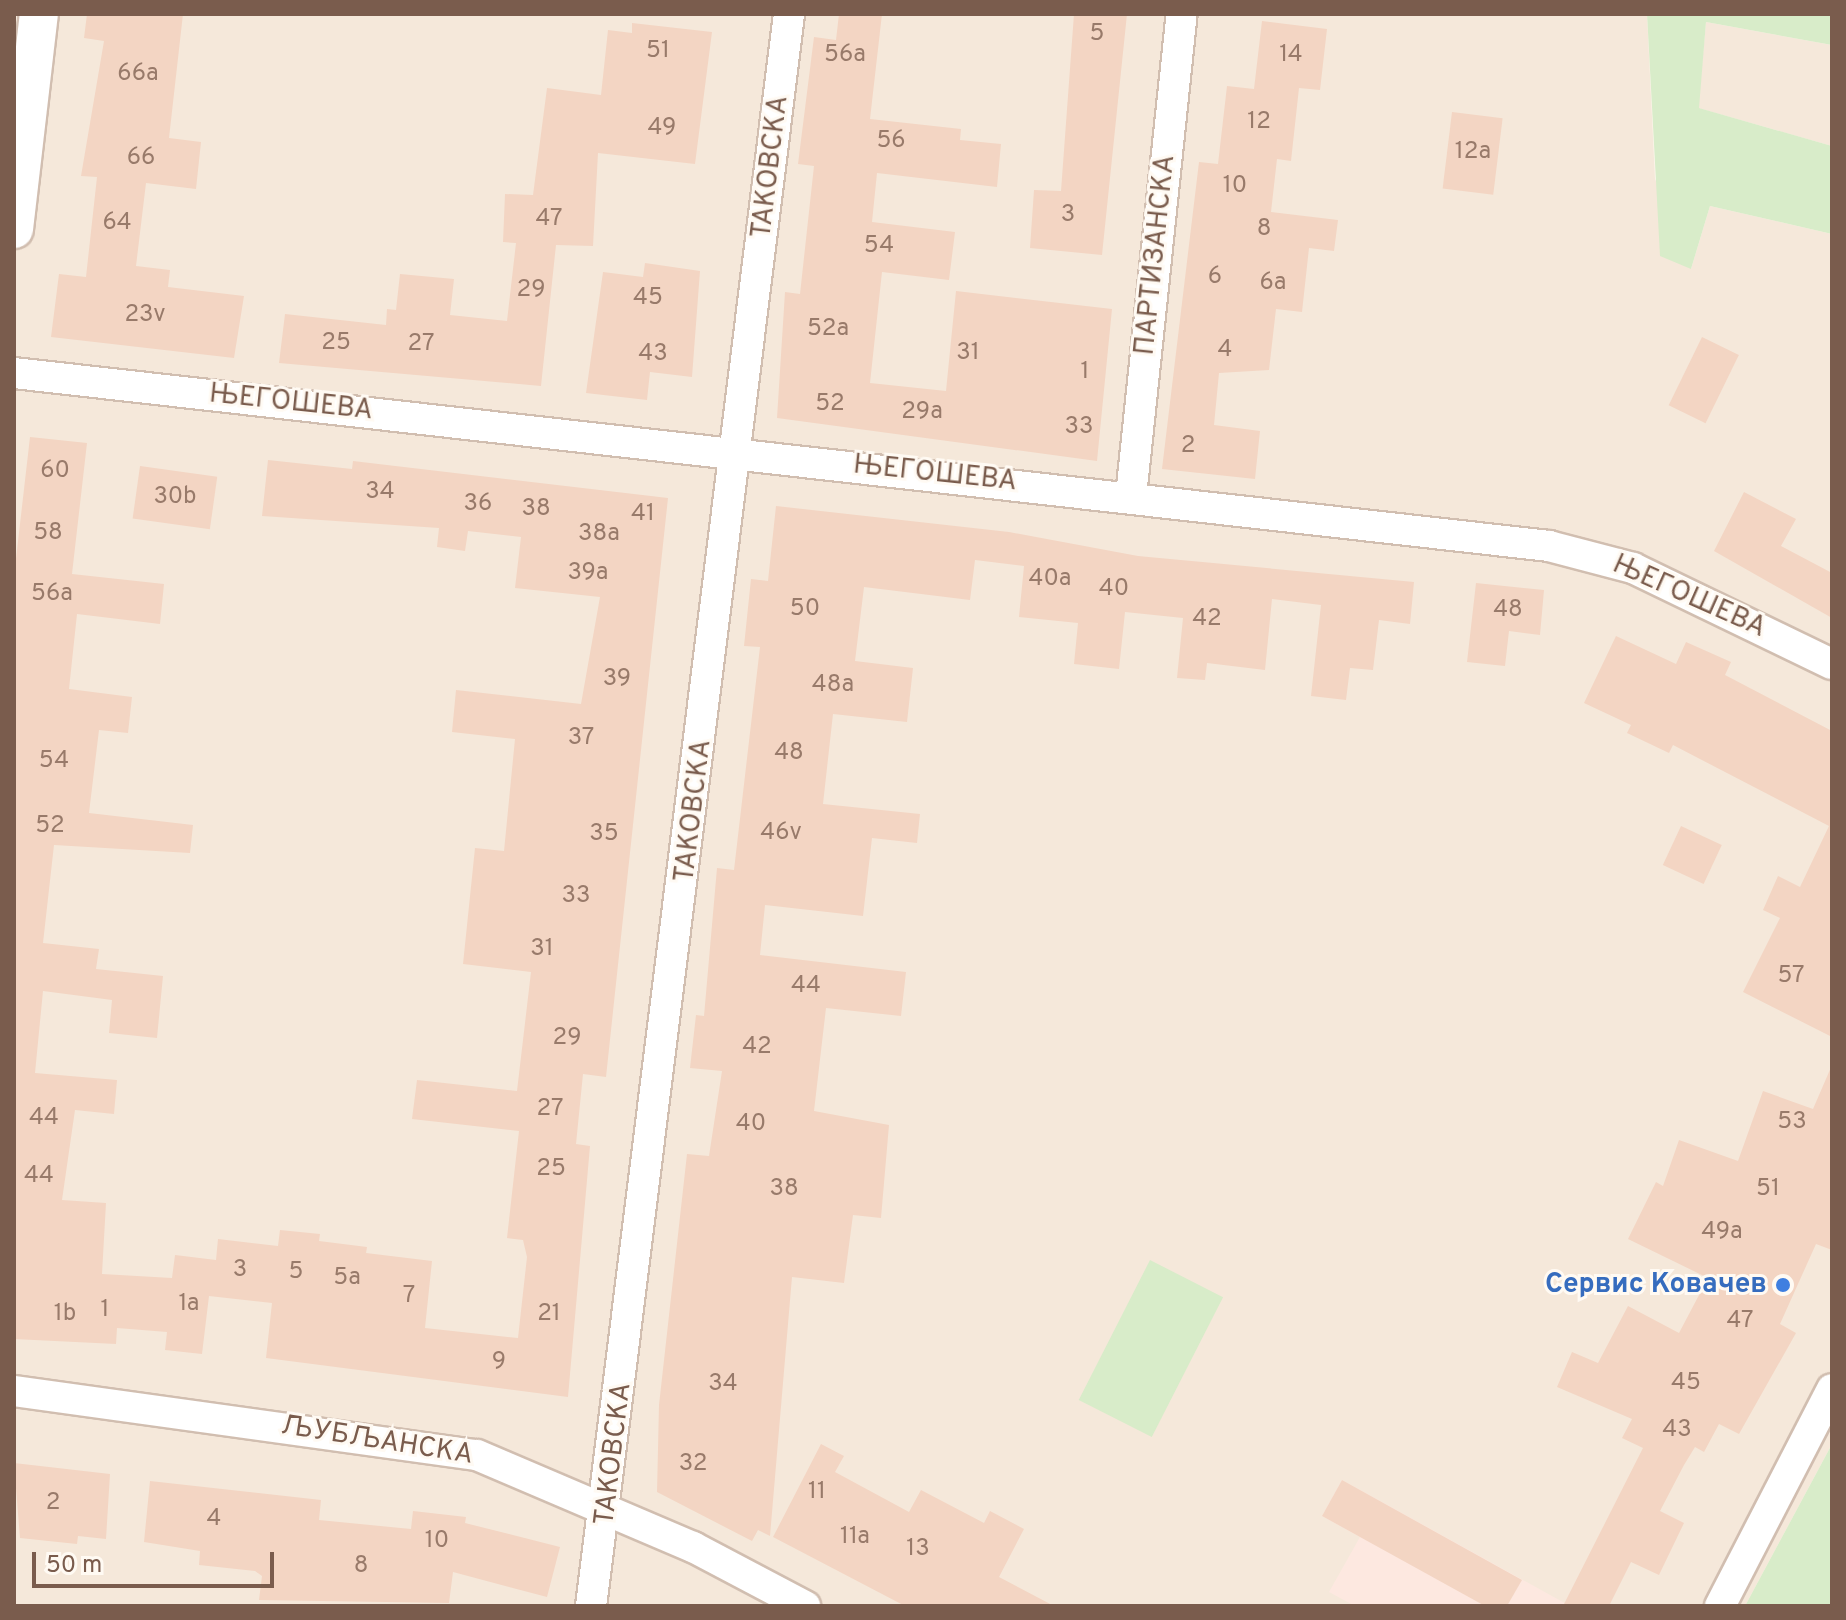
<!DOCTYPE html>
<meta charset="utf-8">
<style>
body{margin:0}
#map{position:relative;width:1846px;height:1620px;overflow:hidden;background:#fdf6ec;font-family:Overpass,sans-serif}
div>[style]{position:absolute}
.residential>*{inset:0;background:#f5e8da}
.commercial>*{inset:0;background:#fde8e0}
.green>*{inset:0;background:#d8ecc9;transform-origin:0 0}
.building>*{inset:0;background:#f3d5c3;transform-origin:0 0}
.roads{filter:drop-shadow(2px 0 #d1beb0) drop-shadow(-2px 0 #d1beb0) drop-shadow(0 2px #d1beb0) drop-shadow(0 -2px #d1beb0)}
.minor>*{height:30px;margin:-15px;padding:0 15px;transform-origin:15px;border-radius:15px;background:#fff}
.tertiary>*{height:38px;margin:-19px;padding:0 19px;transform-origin:19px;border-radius:19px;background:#fff}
.dots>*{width:22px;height:22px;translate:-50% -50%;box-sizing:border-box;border:4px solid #fffaf3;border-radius:50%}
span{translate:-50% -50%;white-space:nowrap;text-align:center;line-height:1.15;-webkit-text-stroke:6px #fffaf3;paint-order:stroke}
.number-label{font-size:24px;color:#987a6a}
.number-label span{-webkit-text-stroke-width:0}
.street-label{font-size:28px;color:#7a5c4d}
.shop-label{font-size:28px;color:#366cbe;font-weight:700}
.right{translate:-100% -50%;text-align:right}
.frame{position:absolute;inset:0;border:16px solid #7a5c4d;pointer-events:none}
.scale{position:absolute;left:32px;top:1552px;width:242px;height:36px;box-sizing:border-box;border:4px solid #7a5c4d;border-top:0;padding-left:10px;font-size:24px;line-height:28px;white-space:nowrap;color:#7a5c4d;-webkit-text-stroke:6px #fffaf3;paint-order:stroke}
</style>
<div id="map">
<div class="residential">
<div style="clip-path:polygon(14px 14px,1647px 14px,1655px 179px,1691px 269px,1710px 206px,1832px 234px,1832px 1444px,1745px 1606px,14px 1606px)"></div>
<div style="clip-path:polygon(1706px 22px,1832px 45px,1832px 146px,1698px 108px)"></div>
</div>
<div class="commercial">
<div style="clip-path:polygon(1342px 1480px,1570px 1606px,1355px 1606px,1329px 1592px,1360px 1537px,1322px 1516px)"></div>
</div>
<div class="green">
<div style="clip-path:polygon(1647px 14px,1832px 14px,1832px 45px,1706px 22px,1699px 108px,1832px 146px,1832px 234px,1710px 206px,1691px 269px,1660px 256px)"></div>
<div style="left:1150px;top:1260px;width:82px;height:157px;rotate:27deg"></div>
<div style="clip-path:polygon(1832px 1444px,1832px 1606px,1745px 1606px)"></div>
</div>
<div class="building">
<div style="clip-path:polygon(87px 14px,183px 14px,169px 138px,201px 142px,196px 189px,146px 183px,136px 266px,170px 270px,168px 287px,244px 296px,234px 358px,51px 337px,59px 274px,86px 277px,97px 177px,81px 176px,104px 41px,84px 38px)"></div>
<div style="clip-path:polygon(839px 14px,882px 14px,870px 119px,961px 129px,960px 140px,1001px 144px,997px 187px,877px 173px,872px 222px,955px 232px,949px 280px,882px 272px,870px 383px,946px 391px,956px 291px,1112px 309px,1097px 461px,777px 418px,785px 292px,800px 294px,814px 166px,798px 164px,814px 37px,836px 40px)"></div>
<div style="clip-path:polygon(1074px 14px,1127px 14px,1102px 255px,1030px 248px,1034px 190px,1061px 191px)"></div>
<div style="clip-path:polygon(1262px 21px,1327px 29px,1320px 90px,1299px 88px,1291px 161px,1277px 159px,1271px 212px,1338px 220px,1334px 251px,1309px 248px,1302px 312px,1276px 309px,1269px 370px,1219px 373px,1214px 425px,1260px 431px,1255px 479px,1162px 469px,1199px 162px,1218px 164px,1227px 86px,1254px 89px)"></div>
<div style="clip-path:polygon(632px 23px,712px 32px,695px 164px,598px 153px,593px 246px,556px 245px,541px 386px,279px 363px,285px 314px,386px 325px,387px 309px,396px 310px,400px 274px,454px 279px,450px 315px,507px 321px,516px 243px,503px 242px,505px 194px,533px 195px,547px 88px,601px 95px,608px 30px,632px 33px)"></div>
<div style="left:1452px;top:112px;width:51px;height:77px;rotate:7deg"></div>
<div style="clip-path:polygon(645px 263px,700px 271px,692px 377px,650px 372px,647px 400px,586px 393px,603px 272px,643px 277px)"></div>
<div style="left:1702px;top:337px;width:41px;height:76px;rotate:26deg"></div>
<div style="clip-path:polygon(30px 437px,87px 443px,72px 574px,164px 584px,160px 624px,77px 614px,69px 689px,132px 697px,128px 733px,99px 730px,89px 813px,193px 825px,190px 853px,54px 845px,43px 943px,99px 949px,96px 969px,163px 976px,157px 1038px,109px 1033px,112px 1000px,43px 991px,35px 1073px,117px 1080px,114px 1114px,75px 1110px,62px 1200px,106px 1203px,102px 1274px,172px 1278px,175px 1255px,216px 1260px,218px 1239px,278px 1246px,280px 1230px,320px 1234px,319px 1241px,367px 1247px,366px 1253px,432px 1261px,425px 1328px,518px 1338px,527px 1257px,523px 1240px,507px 1238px,519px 1131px,412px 1119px,417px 1080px,517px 1091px,531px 972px,463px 964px,475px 848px,504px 851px,515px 739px,452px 732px,456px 690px,581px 704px,600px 597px,515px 588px,521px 537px,468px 531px,465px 551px,437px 547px,439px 528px,262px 516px,268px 460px,352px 469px,353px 461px,668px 498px,606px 1077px,583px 1074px,576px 1144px,590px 1146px,568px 1397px,266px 1358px,272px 1303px,209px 1296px,202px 1354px,165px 1350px,167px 1332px,117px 1328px,116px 1344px,14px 1339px,14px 576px)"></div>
<div style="left:140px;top:466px;width:78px;height:53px;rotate:8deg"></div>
<div style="clip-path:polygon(1744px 492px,1796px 519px,1781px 546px,1832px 573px,1832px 618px,1714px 551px)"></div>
<div style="clip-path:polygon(776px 506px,1009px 532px,1138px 556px,1414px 582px,1410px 624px,1379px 620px,1373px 670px,1350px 668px,1346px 700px,1311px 696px,1321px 605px,1272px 599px,1265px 670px,1207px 663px,1205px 680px,1177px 678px,1183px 618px,1125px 612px,1119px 669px,1074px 664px,1078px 623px,1019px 617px,1024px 566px,975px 560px,970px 600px,864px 587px,855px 661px,913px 668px,907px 722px,833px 714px,823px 804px,920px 814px,917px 843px,872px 838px,863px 916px,765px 905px,760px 955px,906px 972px,901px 1016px,826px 1008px,814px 1111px,889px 1125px,881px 1218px,853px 1215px,844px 1283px,792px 1277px,770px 1536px,758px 1530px,752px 1541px,657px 1492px,659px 1405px,687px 1154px,709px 1156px,722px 1071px,690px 1068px,696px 1015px,704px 1016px,717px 868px,734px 870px,760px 647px,744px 646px,751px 579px,768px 581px)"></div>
<div style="clip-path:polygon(1476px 583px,1544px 590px,1540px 635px,1509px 631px,1505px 666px,1467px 662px)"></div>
<div style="clip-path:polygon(1616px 636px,1676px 664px,1686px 642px,1731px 662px,1725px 675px,1832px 731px,1832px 1037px,1743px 992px,1780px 918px,1763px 910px,1778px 876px,1800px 887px,1829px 826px,1673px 745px,1669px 753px,1627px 733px,1631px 725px,1584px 703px)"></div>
<div style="left:1681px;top:826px;width:45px;height:43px;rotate:25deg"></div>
<div style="clip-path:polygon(1832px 1065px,1832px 1250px,1816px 1244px,1780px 1324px,1796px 1333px,1739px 1434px,1719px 1424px,1704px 1452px,1695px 1447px,1684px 1465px,1660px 1511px,1684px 1523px,1659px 1575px,1631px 1562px,1609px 1606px,1563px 1606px,1643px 1448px,1622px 1438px,1632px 1419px,1557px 1387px,1572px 1352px,1598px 1363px,1628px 1306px,1679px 1333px,1708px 1278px,1628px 1239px,1656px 1182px,1663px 1186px,1679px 1140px,1738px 1161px,1763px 1091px,1813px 1109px)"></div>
<div style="clip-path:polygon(821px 1444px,844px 1456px,835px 1472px,909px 1512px,921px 1490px,984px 1523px,990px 1511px,1024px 1529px,999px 1577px,1054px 1606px,905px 1606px,773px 1537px)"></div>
<div style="clip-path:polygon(14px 1463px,110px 1474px,106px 1539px,78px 1536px,77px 1544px,20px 1538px)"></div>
<div style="clip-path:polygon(1342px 1480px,1522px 1580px,1507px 1606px,1485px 1606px,1322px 1516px)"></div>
<div style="clip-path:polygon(150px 1481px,321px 1500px,319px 1520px,411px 1529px,413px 1511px,466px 1517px,465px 1523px,560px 1547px,547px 1597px,453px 1572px,449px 1603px,259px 1600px,262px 1576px,255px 1571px,199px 1565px,200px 1551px,144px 1542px)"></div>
</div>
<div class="roads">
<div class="minor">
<div style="left:14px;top:373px;width:1545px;rotate:6.43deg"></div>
<div style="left:1549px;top:546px;width:87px;rotate:14.7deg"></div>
<div style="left:1633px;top:568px;width:221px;rotate:25.8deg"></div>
<div style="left:1131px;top:496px;width:485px;rotate:-84deg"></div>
<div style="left:14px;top:1391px;width:467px;rotate:7.9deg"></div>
<div style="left:477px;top:1455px;width:235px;rotate:23.1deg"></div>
<div style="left:693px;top:1547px;width:127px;rotate:27.8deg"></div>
<div style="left:591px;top:1606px;width:1604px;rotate:-82.91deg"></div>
<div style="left:1720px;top:1606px;width:244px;rotate:-62.7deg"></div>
</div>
<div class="tertiary">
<div style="left:14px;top:229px;width:216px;rotate:-83.4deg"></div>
</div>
</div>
<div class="dots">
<div style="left:1783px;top:1285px;background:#3f7fe0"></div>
</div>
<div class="number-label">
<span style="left:1097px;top:35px">5</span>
<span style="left:658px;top:52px">51</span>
<span style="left:845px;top:56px">56a</span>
<span style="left:1291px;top:56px">14</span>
<span style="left:138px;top:75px">66a</span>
<span style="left:1259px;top:123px">12</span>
<span style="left:662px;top:129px">49</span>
<span style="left:891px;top:142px">56</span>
<span style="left:1473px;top:153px">12a</span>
<span style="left:141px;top:159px">66</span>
<span style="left:1235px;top:187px">10</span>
<span style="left:1068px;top:216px">3</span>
<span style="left:549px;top:220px">47</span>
<span style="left:117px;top:224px">64</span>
<span style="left:1264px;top:230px">8</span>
<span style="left:879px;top:247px">54</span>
<span style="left:1215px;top:278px">6</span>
<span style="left:1273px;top:284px">6a</span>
<span style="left:531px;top:291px">29</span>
<span style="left:648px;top:299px">45</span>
<span style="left:145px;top:316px">23v</span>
<span style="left:828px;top:330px">52a</span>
<span style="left:336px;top:344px">25</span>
<span style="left:421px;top:345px">27</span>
<span style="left:1225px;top:351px">4</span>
<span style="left:968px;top:354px">31</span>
<span style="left:653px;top:355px">43</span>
<span style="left:1085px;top:373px">1</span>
<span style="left:830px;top:405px">52</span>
<span style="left:922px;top:413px">29a</span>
<span style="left:1079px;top:428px">33</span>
<span style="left:1188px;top:447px">2</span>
<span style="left:55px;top:472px">60</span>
<span style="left:380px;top:493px">34</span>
<span style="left:175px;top:498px">30b</span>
<span style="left:478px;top:505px">36</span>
<span style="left:536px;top:510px">38</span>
<span style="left:643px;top:515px">41</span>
<span style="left:48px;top:534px">58</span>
<span style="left:599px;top:535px">38a</span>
<span style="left:588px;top:574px">39a</span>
<span style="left:1050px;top:580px">40a</span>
<span style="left:1114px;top:590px">40</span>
<span style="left:52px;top:595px">56a</span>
<span style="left:805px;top:610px">50</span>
<span style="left:1508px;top:611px">48</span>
<span style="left:1207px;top:620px">42</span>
<span style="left:617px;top:680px">39</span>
<span style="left:833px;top:686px">48a</span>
<span style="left:581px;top:739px">37</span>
<span style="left:789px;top:754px">48</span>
<span style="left:54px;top:762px">54</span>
<span style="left:50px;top:827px">52</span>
<span style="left:781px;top:834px">46v</span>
<span style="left:604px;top:835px">35</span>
<span style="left:576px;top:897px">33</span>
<span style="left:542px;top:950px">31</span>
<span style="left:1791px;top:977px">57</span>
<span style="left:806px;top:987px">44</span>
<span style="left:567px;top:1039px">29</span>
<span style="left:757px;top:1048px">42</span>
<span style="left:550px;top:1110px">27</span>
<span style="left:44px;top:1119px">44</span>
<span style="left:1792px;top:1123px">53</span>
<span style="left:751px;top:1125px">40</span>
<span style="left:551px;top:1170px">25</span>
<span style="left:39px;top:1177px">44</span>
<span style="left:784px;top:1190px">38</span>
<span style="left:1768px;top:1190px">51</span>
<span style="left:1722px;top:1233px">49a</span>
<span style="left:240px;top:1271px">3</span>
<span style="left:296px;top:1273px">5</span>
<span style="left:347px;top:1279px">5a</span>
<span style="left:409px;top:1297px">7</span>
<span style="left:189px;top:1305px">1a</span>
<span style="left:105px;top:1311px">1</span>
<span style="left:65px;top:1315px">1b</span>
<span style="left:549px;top:1315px">21</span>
<span style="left:1740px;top:1322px">47</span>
<span style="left:499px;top:1363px">9</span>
<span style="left:1686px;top:1384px">45</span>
<span style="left:723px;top:1385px">34</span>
<span style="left:1677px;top:1431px">43</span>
<span style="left:693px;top:1465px">32</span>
<span style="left:817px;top:1493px">11</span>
<span style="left:53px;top:1504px">2</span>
<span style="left:214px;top:1520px">4</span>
<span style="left:855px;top:1538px">11a</span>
<span style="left:437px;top:1542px">10</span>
<span style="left:918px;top:1550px">13</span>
<span style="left:361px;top:1567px">8</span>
</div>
<div class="street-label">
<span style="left:771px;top:167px;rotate:-83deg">ТАКОВСКА</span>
<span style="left:1156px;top:255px;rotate:-84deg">ПАРТИЗАНСКА</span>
<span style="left:291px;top:403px;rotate:6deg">ЊЕГОШЕВА</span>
<span style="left:935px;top:474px;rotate:6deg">ЊЕГОШЕВА</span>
<span style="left:1689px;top:597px;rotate:24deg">ЊЕГОШЕВА</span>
<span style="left:694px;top:811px;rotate:-83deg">ТАКОВСКА</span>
<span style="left:377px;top:1441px;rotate:9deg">ЉУБЉАНСКА</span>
<span style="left:614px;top:1454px;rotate:-83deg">ТАКОВСКА</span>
</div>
<div class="shop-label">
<span class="right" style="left:1767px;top:1285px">Сервис Ковачев</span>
</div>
<div class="frame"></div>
<div class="scale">50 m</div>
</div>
